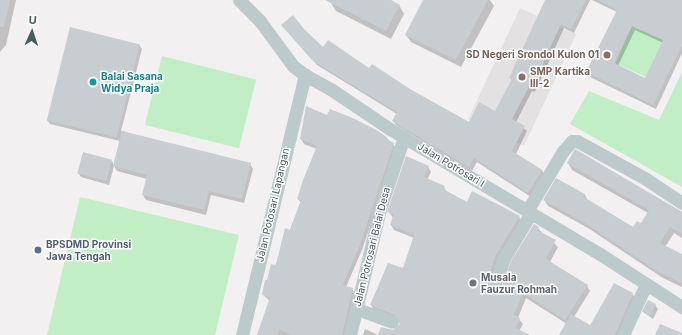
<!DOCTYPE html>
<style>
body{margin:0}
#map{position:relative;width:682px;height:335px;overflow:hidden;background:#f3f0f1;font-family:Inter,sans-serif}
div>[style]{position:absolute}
.education>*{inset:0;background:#e4e1e2;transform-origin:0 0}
.green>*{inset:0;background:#c1eec5;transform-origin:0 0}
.shadow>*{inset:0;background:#0003}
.building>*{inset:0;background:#c7cdd0;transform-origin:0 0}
.street>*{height:13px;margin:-6.5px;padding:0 6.5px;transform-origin:6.5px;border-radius:6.5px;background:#bccacc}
.dots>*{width:11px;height:11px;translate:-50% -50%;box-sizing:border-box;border:2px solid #fff;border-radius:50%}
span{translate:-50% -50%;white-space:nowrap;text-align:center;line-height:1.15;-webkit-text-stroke:3px #fff;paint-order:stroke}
.education-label{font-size:10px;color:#785e54;font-weight:700}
.right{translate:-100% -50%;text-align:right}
.left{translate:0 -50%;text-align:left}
.culture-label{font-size:10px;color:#0d838f;font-weight:700}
.street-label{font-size:10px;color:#495a5d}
.service-label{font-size:10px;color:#4e5e75;font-weight:700}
.worship-label{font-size:10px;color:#5b616d;font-weight:700}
.north{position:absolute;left:12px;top:12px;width:40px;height:40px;-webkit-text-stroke:3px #fff;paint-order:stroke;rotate:3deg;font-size:11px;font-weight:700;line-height:16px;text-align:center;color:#495a5d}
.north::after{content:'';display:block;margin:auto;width:14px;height:18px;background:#495a5d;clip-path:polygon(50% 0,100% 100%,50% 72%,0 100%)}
</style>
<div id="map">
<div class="education">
<div style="left:520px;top:8px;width:62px;height:123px;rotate:25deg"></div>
</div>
<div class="green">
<div style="left:632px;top:26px;width:34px;height:41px;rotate:24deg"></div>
<div style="left:162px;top:56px;width:97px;height:71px;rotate:14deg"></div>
<div style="clip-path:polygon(682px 72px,682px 187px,570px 124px,589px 91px,659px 120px)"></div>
<div style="clip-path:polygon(80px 197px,239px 235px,215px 335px,47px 335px)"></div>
</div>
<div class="shadow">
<div style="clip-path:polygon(0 0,16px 0,6px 45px,0 52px)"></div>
<div style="clip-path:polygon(333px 0,388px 0,399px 5px,404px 14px,391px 39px,336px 11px,331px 3px)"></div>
<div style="clip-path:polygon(424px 0,490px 0,494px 6px,461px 67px,411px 42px,406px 35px)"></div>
<div style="clip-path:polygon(546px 0,590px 0,574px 33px,564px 28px,535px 92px,532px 91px,516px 122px,527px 131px,516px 154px,542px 170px,544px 175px,531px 197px,477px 162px,472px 171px,396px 125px,393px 121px,397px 114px,317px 65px,282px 25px,303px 29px,323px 48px,370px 70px,469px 123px,495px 112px,512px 81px,511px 78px)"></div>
<div style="clip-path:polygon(evenodd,592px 0,682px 0,682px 53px,656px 109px,590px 77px,587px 72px,617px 12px,592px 0,635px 30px,663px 43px,645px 79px,618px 66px,635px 30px)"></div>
<div style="clip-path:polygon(139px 45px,142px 49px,121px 131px,250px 164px,253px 169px,244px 203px,211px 195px,206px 215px,146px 200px,143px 195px,147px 179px,117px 171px,114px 166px,109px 185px,81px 177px,78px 173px,112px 161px,114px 166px,120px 141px,50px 124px,47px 120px)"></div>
<div style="clip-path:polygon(328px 116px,385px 136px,396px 148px,362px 250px,346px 287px,352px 289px,355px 294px,346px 335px,256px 335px,258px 334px,270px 301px,263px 295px,301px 203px,298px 199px,317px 149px,304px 144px,301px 139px)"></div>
<div style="clip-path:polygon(576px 151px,682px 212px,682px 238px,674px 233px,665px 247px,682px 255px,682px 287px,663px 278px,588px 228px,548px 206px,544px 200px,585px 195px,588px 201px,634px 228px,641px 225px,648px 213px,572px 170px,568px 163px)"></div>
<div style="clip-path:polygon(428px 167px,431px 172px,427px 180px,444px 187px,447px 193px,467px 203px,519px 217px,522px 222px,490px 287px,493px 292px,503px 287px,534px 225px,558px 247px,550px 262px,587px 286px,590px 291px,574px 317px,590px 326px,632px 294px,636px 299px,619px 335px,560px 335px,567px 324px,526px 298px,518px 318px,523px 324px,519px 331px,528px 335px,379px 335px,393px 331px,401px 325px,398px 320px,375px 311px,371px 305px,404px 269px,414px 238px,394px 230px,391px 225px,393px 218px,389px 212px)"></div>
<div style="clip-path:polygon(655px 305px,658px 309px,653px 319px,643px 312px)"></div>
<div style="clip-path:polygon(365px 329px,378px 335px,363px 335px)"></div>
</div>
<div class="building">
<div style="clip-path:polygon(0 0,10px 0,4px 27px,0 27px)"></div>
<div style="clip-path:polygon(325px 0,391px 0,400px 5px,386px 31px)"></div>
<div style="clip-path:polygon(423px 0,488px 0,456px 60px,405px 35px)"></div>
<div style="clip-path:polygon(545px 0,586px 0,571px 29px,561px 24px,532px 88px,529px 87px,512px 119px,525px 126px,512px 151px,542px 170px,528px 193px,474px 158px,469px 167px,392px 121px,397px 112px,313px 61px,281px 25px,293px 15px,304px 29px,323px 47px,328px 40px,369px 68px,372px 64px,410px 89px,469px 122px,479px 102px,495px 111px,512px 79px,509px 78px)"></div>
<div style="clip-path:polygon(evenodd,598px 0,682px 0,682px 46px,653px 105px,586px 72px,617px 10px,598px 0,632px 26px,663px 40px,645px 78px,614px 63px,632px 26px)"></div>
<div style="left:70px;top:27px;width:72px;height:96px;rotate:14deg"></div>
<div style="clip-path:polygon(306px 106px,327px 115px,330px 109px,355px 119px,378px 131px,385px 136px,384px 138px,394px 143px,360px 245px,343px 285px,353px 288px,342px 335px,292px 335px,279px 329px,278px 335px,257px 335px,270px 297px,262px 295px,265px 280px,267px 280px,271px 264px,276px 265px,285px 228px,290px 230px,301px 200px,297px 199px,303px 180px,317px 146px,300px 139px)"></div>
<div style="clip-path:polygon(122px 131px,251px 163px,242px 199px,209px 191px,204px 210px,142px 195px,147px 175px,113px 166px)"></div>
<div style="clip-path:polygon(575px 149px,682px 212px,682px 234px,670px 227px,660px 243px,682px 254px,682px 283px,658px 272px,583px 222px,543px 200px,556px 178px,585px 194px,584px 197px,633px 227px,637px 221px,641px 223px,649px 210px,567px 163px)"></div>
<div style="left:83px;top:152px;width:30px;height:22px;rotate:15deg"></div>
<div style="clip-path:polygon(406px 156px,429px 166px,424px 177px,445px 186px,443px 189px,467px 202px,472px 191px,520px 216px,496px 255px,487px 281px,492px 290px,497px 291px,502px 286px,511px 261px,534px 224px,539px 227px,537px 230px,556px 240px,546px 259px,588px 285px,565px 320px,523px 293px,514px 315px,520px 318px,516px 328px,530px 335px,378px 335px,381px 327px,393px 330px,400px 324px,395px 315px,370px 305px,388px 263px,403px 268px,414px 235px,390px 225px,394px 214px,387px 212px)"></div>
<div style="clip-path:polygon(614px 283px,633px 293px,615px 335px,559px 335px,571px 314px,590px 325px,592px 322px)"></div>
<div style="left:648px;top:300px;width:9px;height:13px;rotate:27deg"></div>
<div style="clip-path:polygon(660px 324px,682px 333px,682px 335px,655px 335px)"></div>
</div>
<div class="street">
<div style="left:239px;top:0;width:30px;rotate:45deg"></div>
<div style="left:260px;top:21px;width:56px;rotate:53.7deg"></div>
<div style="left:293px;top:66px;width:15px;rotate:37deg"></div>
<div style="left:305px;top:75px;width:31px;rotate:29deg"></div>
<div style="left:332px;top:90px;width:70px;rotate:33.9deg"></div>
<div style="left:390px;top:129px;width:244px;rotate:30.8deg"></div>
<div style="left:600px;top:254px;width:98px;rotate:32.9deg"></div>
<div style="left:527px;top:211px;width:70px;rotate:-59deg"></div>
<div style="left:563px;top:151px;width:13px;rotate:-48deg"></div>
<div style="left:572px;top:141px;width:5px"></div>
<div style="left:577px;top:141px;width:79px;rotate:28.8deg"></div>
<div style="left:646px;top:179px;width:43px;rotate:33.7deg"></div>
<div style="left:495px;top:283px;width:27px;rotate:-70deg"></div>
<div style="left:504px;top:258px;width:52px;rotate:-59deg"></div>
<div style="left:357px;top:309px;width:37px;rotate:20deg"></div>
<div style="left:242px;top:335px;width:268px;rotate:-76.4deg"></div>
<div style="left:350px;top:335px;width:130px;rotate:-76.6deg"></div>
<div style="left:380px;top:209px;width:76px;rotate:-71.6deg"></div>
<div style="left:623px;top:335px;width:56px;rotate:-65.7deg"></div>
</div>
<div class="dots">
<div style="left:607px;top:55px;background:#8d6e63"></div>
<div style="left:522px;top:77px;background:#8d6e63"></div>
<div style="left:93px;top:82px;background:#0f9aa8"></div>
<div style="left:38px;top:250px;background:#5c6f8a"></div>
<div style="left:473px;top:283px;background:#6b7280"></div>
</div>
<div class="education-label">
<span class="right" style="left:599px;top:55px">SD Negeri Srondol Kulon 01</span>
<span class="left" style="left:530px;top:77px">SMP Kartika<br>III-2</span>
</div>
<div class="culture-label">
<span class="left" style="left:101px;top:82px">Balai Sasana<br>Widya Praja</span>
</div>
<div class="street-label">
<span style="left:451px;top:165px;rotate:31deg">Jalan Potrosari I</span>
<span style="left:273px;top:205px;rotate:-77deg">Jalan Potosari Lapangan</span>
<span style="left:372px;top:247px;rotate:-76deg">Jalan Potrosari Balai Desa</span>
</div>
<div class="service-label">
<span class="left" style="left:46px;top:250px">BPSDMD Provinsi<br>Jawa Tengah</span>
</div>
<div class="worship-label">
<span class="left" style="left:481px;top:283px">Musala<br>Fauzur Rohmah</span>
</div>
<div class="north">U</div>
</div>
